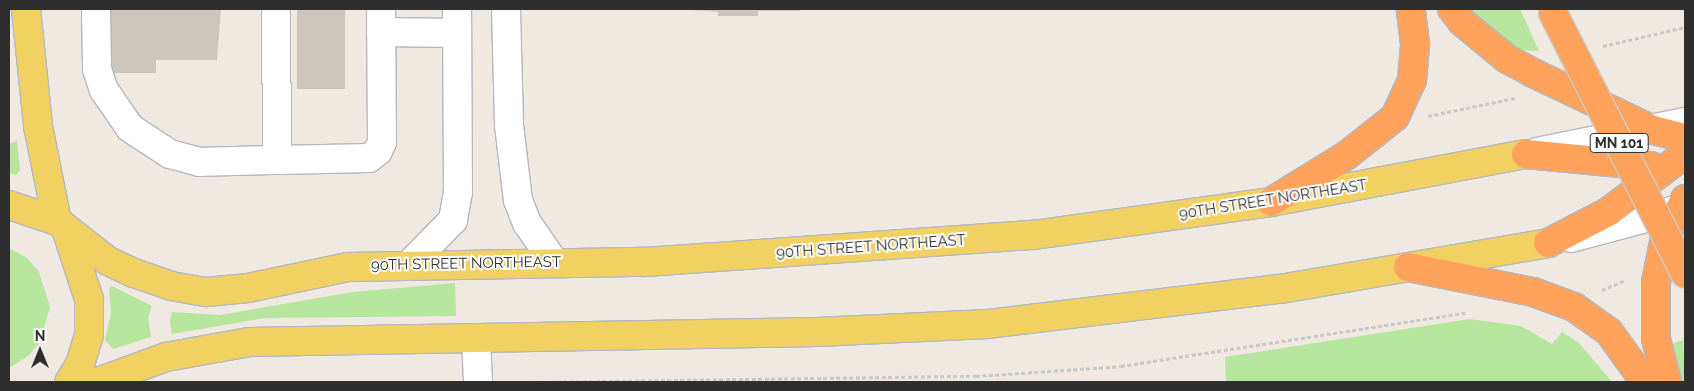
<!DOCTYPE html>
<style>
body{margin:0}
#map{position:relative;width:1694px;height:391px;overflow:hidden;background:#efe9e1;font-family:Raleway,sans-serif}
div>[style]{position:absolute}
.green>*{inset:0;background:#b6e59e}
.building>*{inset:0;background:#cbc7bf;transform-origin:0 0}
.path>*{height:3px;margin-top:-1.5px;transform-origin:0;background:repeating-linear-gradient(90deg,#c9c9c9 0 4px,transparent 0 6.5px)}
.roads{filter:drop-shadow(1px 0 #b4b7c1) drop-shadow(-1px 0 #b4b7c1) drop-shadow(0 1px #b4b7c1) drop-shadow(0 -1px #b4b7c1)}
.minor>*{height:28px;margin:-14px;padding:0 14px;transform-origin:14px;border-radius:14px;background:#fff}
.major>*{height:28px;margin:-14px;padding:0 14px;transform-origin:14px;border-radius:14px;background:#f2d163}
.highway>*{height:28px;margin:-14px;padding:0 14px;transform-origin:14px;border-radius:14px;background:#ffa35c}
.bridges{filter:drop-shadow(1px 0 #c9c9c9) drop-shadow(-1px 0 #c9c9c9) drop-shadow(0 1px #c9c9c9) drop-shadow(0 -1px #c9c9c9)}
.highway-bridge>*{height:28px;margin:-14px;padding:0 14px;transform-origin:14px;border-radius:14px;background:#ffa35c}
span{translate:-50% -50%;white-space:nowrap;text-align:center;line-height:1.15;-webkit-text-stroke:4px #fff;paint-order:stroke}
.shield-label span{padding:1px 4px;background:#fff;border:1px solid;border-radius:4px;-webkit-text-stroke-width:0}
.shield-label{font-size:14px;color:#2e2e2e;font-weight:700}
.street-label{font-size:15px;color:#2e2e2e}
.frame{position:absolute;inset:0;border:10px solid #2e2e2e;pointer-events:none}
.north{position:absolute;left:15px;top:326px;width:50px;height:50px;-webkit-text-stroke:4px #fff;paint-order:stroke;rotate:0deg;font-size:14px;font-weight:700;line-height:20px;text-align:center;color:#2e2e2e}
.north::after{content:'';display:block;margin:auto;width:18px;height:22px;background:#2e2e2e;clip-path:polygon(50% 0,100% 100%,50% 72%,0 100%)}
</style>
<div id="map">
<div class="green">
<div style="clip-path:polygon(1461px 9px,1520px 9px,1539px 51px,1520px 50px)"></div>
<div style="clip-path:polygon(17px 141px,20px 170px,16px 175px,9px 173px,9px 144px)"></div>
<div style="clip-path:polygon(9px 248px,27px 258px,39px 272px,50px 307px,40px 342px,28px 356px,9px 368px)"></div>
<div style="clip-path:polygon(455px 283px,456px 316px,265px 318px,172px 334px,170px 321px,172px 312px,220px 315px,353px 292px)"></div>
<div style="clip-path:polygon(112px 286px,152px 306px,148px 318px,151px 337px,113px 349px,105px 340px,111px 313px,109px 288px)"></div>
<div style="clip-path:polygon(1470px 319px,1521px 326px,1552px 344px,1562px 332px,1579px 343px,1612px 382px,1226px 382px,1225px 357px)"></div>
<div style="clip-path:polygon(1683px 340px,1685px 382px,1677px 382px,1672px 344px)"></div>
</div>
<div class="building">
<div style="clip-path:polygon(107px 9px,221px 9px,217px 60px,156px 60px,156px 73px,108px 73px)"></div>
<div style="left:297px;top:9px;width:48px;height:80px"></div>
<div style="clip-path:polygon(678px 9px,800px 9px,800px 11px,758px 11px,758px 16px,718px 16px,718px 12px)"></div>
</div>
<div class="path">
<div style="left:1603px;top:46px;width:84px;rotate:-13deg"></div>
<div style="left:1428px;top:116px;width:89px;rotate:-11.7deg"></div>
<div style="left:1602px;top:290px;width:26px;rotate:-23deg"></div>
<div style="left:531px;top:382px;width:445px;rotate:-0.8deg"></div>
<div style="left:976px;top:376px;width:145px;rotate:-3.9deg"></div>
<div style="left:1121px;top:366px;width:351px;rotate:-8.8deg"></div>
</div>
<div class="roads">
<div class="minor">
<div style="left:96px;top:9px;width:60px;rotate:89deg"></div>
<div style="left:97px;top:69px;width:22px;rotate:72deg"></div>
<div style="left:104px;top:90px;width:46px;rotate:55.6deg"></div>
<div style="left:130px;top:128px;width:48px;rotate:33deg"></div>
<div style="left:170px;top:154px;width:31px;rotate:15deg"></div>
<div style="left:200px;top:162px;width:77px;rotate:-1.5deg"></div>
<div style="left:276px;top:9px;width:151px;rotate:89.6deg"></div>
<div style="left:277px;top:160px;width:92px;rotate:-1.2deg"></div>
<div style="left:369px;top:158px;width:11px;rotate:-38deg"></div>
<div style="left:378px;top:151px;width:10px;rotate:-66deg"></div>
<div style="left:382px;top:142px;width:133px;rotate:-90.4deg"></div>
<div style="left:506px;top:9px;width:116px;rotate:88.5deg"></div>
<div style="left:509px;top:125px;width:76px;rotate:83.2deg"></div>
<div style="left:518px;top:200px;width:25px;rotate:69deg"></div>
<div style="left:527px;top:223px;width:47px;rotate:55.3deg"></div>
<div style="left:381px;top:32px;width:76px;rotate:0.8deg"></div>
<div style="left:1537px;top:152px;width:151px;rotate:-11.5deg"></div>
<div style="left:1571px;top:238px;width:112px;rotate:-15deg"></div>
<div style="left:409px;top:265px;width:63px;rotate:-45.6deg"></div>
<div style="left:453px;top:220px;width:27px;rotate:-80deg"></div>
<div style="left:458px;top:193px;width:184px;rotate:-90.3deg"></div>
<div style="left:476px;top:339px;width:43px;rotate:87.3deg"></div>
</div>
<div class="major">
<div style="left:26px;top:9px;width:118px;rotate:84.1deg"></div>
<div style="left:38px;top:126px;width:97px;rotate:78.7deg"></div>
<div style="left:9px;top:205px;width:51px;rotate:18.4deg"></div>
<div style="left:57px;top:221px;width:65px;rotate:38.1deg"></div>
<div style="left:108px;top:261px;width:29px;rotate:25deg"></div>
<div style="left:134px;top:273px;width:39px;rotate:19deg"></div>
<div style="left:171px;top:286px;width:36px;rotate:10deg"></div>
<div style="left:206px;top:292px;width:42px;rotate:-5.4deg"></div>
<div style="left:248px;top:288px;width:102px;rotate:-11.9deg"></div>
<div style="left:348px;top:267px;width:297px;rotate:-1deg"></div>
<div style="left:645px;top:262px;width:390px;rotate:-4deg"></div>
<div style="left:1034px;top:235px;width:239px;rotate:-7.9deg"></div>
<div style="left:1271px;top:202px;width:259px;rotate:-10.7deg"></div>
<div style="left:66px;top:229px;width:74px;rotate:71.8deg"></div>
<div style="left:89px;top:299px;width:36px;rotate:90deg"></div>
<div style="left:89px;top:335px;width:30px;rotate:107deg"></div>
<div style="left:80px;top:364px;width:21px;rotate:121deg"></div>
<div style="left:98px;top:382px;width:72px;rotate:-20.2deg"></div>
<div style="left:166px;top:357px;width:84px;rotate:-10.2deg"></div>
<div style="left:249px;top:342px;width:568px;rotate:-1.01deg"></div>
<div style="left:817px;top:332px;width:171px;rotate:-2.7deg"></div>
<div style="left:988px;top:324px;width:300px;rotate:-6.9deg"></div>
<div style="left:1286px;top:288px;width:266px;rotate:-9.7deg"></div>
</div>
<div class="highway">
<div style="left:1452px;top:9px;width:16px;rotate:52deg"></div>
<div style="left:1462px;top:22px;width:58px;rotate:39.4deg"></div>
<div style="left:1507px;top:59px;width:27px;rotate:28deg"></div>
<div style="left:1531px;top:72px;width:135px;rotate:25.4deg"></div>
<div style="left:1653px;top:130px;width:33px;rotate:14deg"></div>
<div style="left:1526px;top:154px;width:126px;rotate:5.5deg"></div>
<div style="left:1271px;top:202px;width:89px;rotate:-31.7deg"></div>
<div style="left:1347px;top:155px;width:61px;rotate:-38.4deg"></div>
<div style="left:1395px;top:117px;width:41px;rotate:-65.3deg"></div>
<div style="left:1412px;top:80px;width:36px;rotate:-85deg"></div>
<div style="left:1415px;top:44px;width:35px;rotate:-97deg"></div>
<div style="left:1548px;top:243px;width:68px;rotate:-27.3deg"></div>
<div style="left:1608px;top:212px;width:96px;rotate:-37deg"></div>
<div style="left:1408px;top:267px;width:127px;rotate:11.3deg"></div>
<div style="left:1533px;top:292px;width:44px;rotate:20.1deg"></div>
<div style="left:1574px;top:307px;width:43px;rotate:35.5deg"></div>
<div style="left:1609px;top:332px;width:62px;rotate:54.2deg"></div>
<div style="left:1667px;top:382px;width:44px;rotate:-104.3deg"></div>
<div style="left:1656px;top:339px;width:57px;rotate:-90deg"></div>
<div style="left:1656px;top:282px;width:46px;rotate:-78.7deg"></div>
<div style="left:1665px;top:237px;width:43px;rotate:-62.2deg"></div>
</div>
</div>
<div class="bridges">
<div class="highway-bridge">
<div style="left:1553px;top:13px;width:292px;rotate:63.1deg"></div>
</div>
</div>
<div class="shield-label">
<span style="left:1619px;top:143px">MN 101</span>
</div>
<div class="street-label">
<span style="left:1273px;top:200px;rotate:-9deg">90TH STREET NORTHEAST</span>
<span style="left:871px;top:247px;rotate:-4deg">90TH STREET NORTHEAST</span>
<span style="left:466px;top:264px;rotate:-1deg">90TH STREET NORTHEAST</span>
</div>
<div class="frame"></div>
<div class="north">N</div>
</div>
